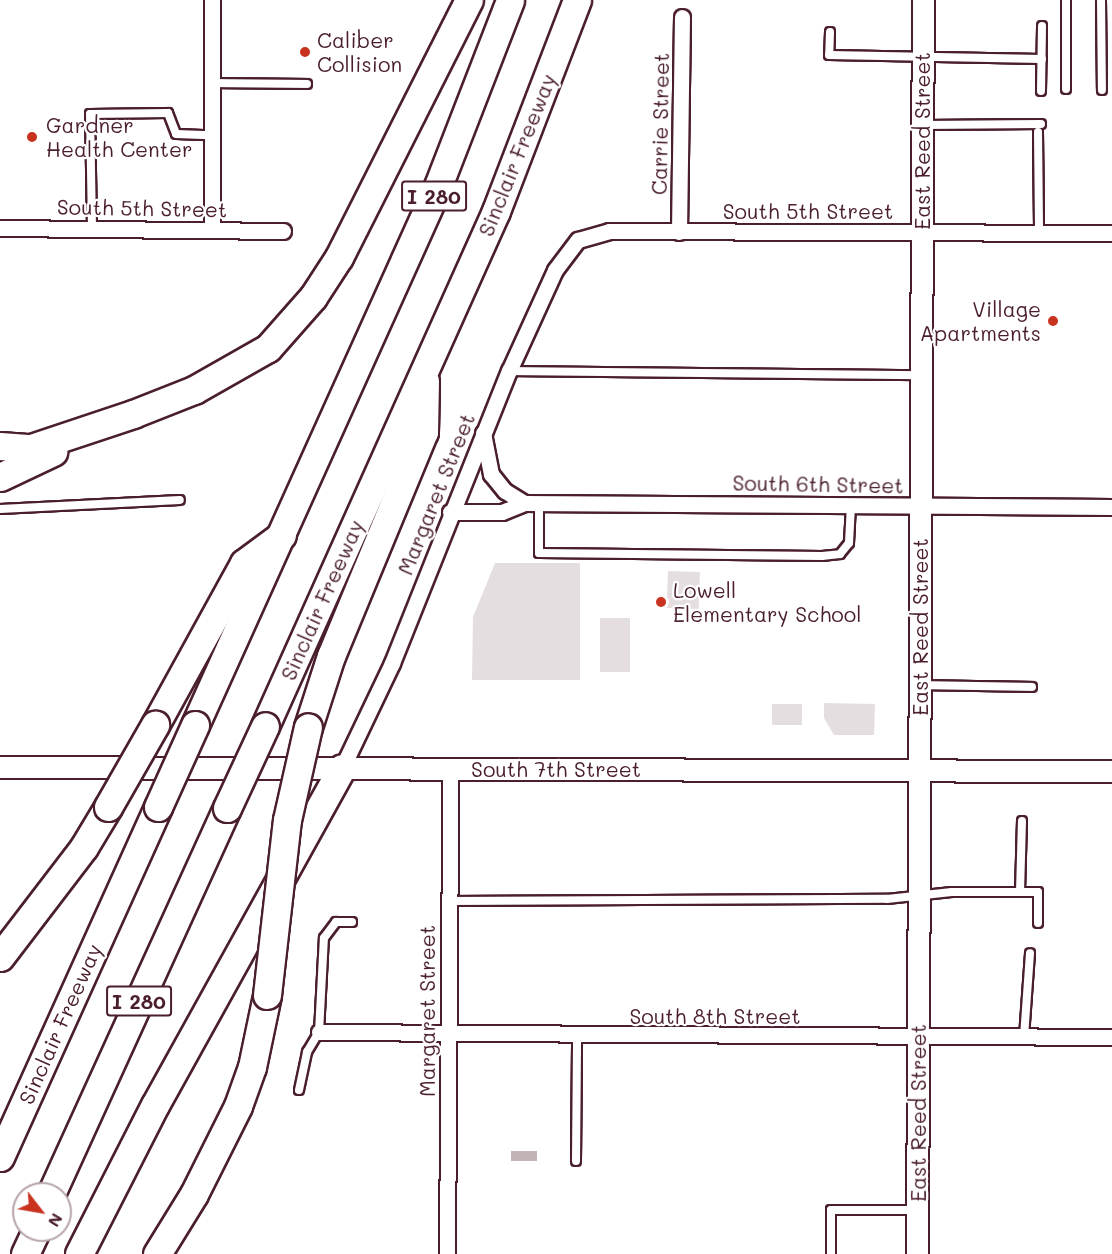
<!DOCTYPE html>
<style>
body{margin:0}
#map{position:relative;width:1112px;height:1254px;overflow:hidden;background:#fff;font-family:Mali,sans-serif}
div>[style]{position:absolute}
.green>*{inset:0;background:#e5dee0;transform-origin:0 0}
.water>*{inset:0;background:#c1b3b6;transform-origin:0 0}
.roads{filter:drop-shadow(2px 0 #4a1f2b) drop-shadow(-2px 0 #4a1f2b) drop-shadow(0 2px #4a1f2b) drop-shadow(0 -2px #4a1f2b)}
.lane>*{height:8px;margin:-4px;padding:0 4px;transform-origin:4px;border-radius:4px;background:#fff}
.street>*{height:15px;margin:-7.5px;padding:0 7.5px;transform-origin:7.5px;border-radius:7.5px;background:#fff}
.secondary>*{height:21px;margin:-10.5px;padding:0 10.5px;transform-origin:10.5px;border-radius:10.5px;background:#fff}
.highway>*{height:27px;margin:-13.5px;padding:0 13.5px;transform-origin:13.5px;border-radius:13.5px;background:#fff}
.bridges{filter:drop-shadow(2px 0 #4a1f2b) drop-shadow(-2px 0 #4a1f2b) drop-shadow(0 2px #4a1f2b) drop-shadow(0 -2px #4a1f2b)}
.highway-bridge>*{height:27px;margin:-13.5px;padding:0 13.5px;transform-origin:13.5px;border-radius:13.5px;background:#fff}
.dots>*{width:16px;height:16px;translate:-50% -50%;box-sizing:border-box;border:3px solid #fff;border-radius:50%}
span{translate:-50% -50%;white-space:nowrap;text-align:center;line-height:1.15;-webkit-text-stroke:4.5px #fff;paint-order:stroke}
.shield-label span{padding:2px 4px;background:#fff;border:2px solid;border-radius:4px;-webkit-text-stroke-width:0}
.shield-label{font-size:20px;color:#4a1f2b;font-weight:700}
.poi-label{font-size:21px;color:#4a1f2b}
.left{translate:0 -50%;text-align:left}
.right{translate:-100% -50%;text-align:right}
.street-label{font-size:21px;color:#4a1f2b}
.north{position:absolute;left:12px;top:1182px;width:60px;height:60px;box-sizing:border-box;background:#fff;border:2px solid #b7a5aa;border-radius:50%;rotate:121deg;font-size:16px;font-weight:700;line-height:24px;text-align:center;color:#4a1f2b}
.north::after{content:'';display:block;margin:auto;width:21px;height:27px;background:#c8321e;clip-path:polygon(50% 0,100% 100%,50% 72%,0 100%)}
</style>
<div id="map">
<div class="green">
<div style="clip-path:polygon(495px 563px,580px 563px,580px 680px,472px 680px,473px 617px)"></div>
<div style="left:668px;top:571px;width:32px;height:37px;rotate:2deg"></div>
<div style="left:600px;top:618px;width:30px;height:54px"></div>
<div style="clip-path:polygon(824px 703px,875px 704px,874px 735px,834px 735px,824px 718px)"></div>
<div style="left:772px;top:704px;width:30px;height:21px"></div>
</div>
<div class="water">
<div style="left:511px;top:1151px;width:26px;height:10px"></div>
</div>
<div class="roads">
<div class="lane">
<div style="left:1066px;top:0;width:89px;rotate:90deg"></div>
<div style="left:1101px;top:0;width:90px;rotate:89.4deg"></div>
<div style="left:830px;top:32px;width:23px;rotate:92deg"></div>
<div style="left:829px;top:55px;width:213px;rotate:1.1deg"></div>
<div style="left:211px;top:83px;width:96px;rotate:0.6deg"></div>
<div style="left:1041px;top:91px;width:65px;rotate:-89.1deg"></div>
<div style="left:923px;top:125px;width:118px;rotate:-0.5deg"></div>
<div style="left:1038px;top:132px;width:101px;rotate:89.4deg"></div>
<div style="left:92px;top:227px;width:113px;rotate:-91deg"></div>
<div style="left:90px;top:114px;width:78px;rotate:-0.7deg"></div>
<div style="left:168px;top:113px;width:22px;rotate:69deg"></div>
<div style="left:176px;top:134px;width:34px;rotate:2deg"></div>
<div style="left:509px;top:371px;width:411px;rotate:0.6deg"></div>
<div style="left:539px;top:503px;width:50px;rotate:90deg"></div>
<div style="left:539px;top:553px;width:283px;rotate:0.6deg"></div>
<div style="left:822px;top:556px;width:18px;rotate:-6deg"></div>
<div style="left:840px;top:554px;width:14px;rotate:-51deg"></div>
<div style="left:849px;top:543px;width:38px;rotate:-87deg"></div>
<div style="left:0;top:509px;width:180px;rotate:-2.9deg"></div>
<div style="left:921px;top:685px;width:111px;rotate:1deg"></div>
<div style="left:1020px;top:892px;width:18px"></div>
<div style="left:1038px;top:892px;width:31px;rotate:90deg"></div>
<div style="left:449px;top:901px;width:438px;rotate:-0.3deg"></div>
<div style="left:887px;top:899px;width:65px;rotate:-6.1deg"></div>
<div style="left:952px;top:892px;width:68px"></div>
<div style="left:1020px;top:892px;width:71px;rotate:-88.4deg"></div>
<div style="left:1024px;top:1037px;width:84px;rotate:-85.9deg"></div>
<div style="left:299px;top:1090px;width:39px;rotate:-78deg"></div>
<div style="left:307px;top:1052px;width:23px;rotate:-59deg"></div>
<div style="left:319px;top:1032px;width:94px;rotate:-87deg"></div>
<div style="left:324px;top:938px;width:20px;rotate:-53deg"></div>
<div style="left:336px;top:922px;width:16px"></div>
<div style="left:576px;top:1161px;width:125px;rotate:-89.5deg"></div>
<div style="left:831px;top:1254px;width:44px;rotate:-90deg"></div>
<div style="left:831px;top:1210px;width:85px"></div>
</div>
<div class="street">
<div style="left:0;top:228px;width:283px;rotate:0.6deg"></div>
<div style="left:212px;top:230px;width:230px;rotate:-90deg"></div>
<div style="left:679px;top:232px;width:215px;rotate:-89.2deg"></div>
<div style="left:483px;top:433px;width:42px;rotate:79deg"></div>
<div style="left:491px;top:474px;width:22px;rotate:51deg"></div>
<div style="left:505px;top:491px;width:22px;rotate:32deg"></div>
<div style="left:450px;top:512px;width:52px"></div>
<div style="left:502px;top:512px;width:24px;rotate:-22deg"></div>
<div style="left:524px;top:503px;width:588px;rotate:0.39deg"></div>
<div style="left:342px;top:768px;width:116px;rotate:-64.5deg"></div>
<div style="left:392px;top:663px;width:315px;rotate:-68.2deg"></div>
<div style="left:509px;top:371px;width:111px;rotate:-65.5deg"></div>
<div style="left:555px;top:270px;width:38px;rotate:-53deg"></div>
<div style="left:578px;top:240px;width:32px;rotate:-16deg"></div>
<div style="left:609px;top:231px;width:503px;rotate:0.23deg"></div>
<div style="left:319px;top:1032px;width:793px;rotate:0.36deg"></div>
<div style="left:447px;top:1254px;width:485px;rotate:-89.6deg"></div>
</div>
<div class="secondary">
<div style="left:0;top:767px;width:1112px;rotate:0.21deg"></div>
<div style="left:917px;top:1254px;width:1254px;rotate:-89.73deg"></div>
</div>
<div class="highway">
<div style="left:0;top:446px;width:31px;rotate:4deg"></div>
<div style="left:31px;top:448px;width:108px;rotate:-18.4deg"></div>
<div style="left:133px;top:414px;width:66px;rotate:-21.5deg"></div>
<div style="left:194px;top:390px;width:85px;rotate:-29.6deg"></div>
<div style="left:268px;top:348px;width:68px;rotate:-48.6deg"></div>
<div style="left:313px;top:297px;width:48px;rotate:-57deg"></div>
<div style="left:339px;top:257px;width:288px;rotate:-63.2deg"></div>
<div style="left:0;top:477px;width:59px;rotate:-25.3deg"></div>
<div style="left:155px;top:725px;width:185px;rotate:-61.2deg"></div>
<div style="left:244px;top:563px;width:47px;rotate:-36.4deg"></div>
<div style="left:195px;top:725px;width:591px;rotate:-65.73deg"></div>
<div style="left:438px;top:186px;width:199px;rotate:-68.8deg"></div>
<div style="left:265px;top:726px;width:564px;rotate:-65.84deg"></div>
<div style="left:496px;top:211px;width:226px;rotate:-69deg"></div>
<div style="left:308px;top:727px;width:75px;rotate:-72.1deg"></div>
<div style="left:331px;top:656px;width:243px;rotate:-67.5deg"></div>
<div style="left:424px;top:432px;width:51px;rotate:-88.9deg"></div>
<div style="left:0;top:957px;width:138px;rotate:-52.6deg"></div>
<div style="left:84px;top:847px;width:47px;rotate:-59deg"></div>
<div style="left:0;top:1157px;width:384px;rotate:-65.7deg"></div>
<div style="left:51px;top:1194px;width:424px;rotate:-65.5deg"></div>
<div style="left:25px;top:1254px;width:26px;rotate:-65deg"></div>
<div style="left:79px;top:1254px;width:167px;rotate:-63deg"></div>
<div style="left:155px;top:1105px;width:385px;rotate:-61deg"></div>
<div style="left:157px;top:1254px;width:70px;rotate:-58.3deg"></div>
<div style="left:194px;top:1194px;width:98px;rotate:-63.4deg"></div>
<div style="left:238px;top:1106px;width:41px;rotate:-70.3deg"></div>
<div style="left:252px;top:1067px;width:74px;rotate:-78.2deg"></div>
</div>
</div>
<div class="bridges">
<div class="highway-bridge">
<div style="left:108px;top:807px;width:95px;rotate:-60.2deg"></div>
<div style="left:158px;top:807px;width:90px;rotate:-65.7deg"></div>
<div style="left:227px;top:808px;width:90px;rotate:-65.1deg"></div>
<div style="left:267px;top:995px;width:176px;rotate:-83.5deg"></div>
<div style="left:287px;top:820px;width:95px;rotate:-77.3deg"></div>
</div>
</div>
<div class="dots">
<div style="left:305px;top:52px;background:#c8321e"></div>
<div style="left:32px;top:137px;background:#c8321e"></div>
<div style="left:1053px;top:321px;background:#c8321e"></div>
<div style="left:661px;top:602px;background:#c8321e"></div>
</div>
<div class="shield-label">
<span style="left:434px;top:196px">I 280</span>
<span style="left:139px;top:1001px">I 280</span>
</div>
<div class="poi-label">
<span class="left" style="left:317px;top:52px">Caliber<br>Collision</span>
<span class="left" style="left:46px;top:137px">Gardner<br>Health Center</span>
<span class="right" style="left:1041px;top:321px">Village<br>Apartments</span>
<span class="left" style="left:673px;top:602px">Lowell<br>Elementary School</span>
</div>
<div class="street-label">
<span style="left:660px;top:124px;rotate:-89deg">Carrie Street</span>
<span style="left:922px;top:141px;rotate:-90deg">East Reed Street</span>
<span style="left:517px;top:155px;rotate:-68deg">Sinclair Freeway</span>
<span style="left:142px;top:208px;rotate:1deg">South 5th Street</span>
<span style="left:808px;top:211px">South 5th Street</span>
<span style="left:818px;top:484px;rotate:1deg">South 6th Street</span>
<span style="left:436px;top:494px;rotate:-68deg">Margaret Street</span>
<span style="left:322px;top:600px;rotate:-66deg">Sinclair Freeway</span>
<span style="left:920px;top:627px;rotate:-90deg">East Reed Street</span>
<span style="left:556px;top:769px">South 7th Street</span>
<span style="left:427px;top:1011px;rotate:-90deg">Margaret Street</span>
<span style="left:715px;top:1016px">South 8th Street</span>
<span style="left:60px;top:1024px;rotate:-66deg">Sinclair Freeway</span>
<span style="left:918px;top:1113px;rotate:-90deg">East Reed Street</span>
</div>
<div class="north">N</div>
</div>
